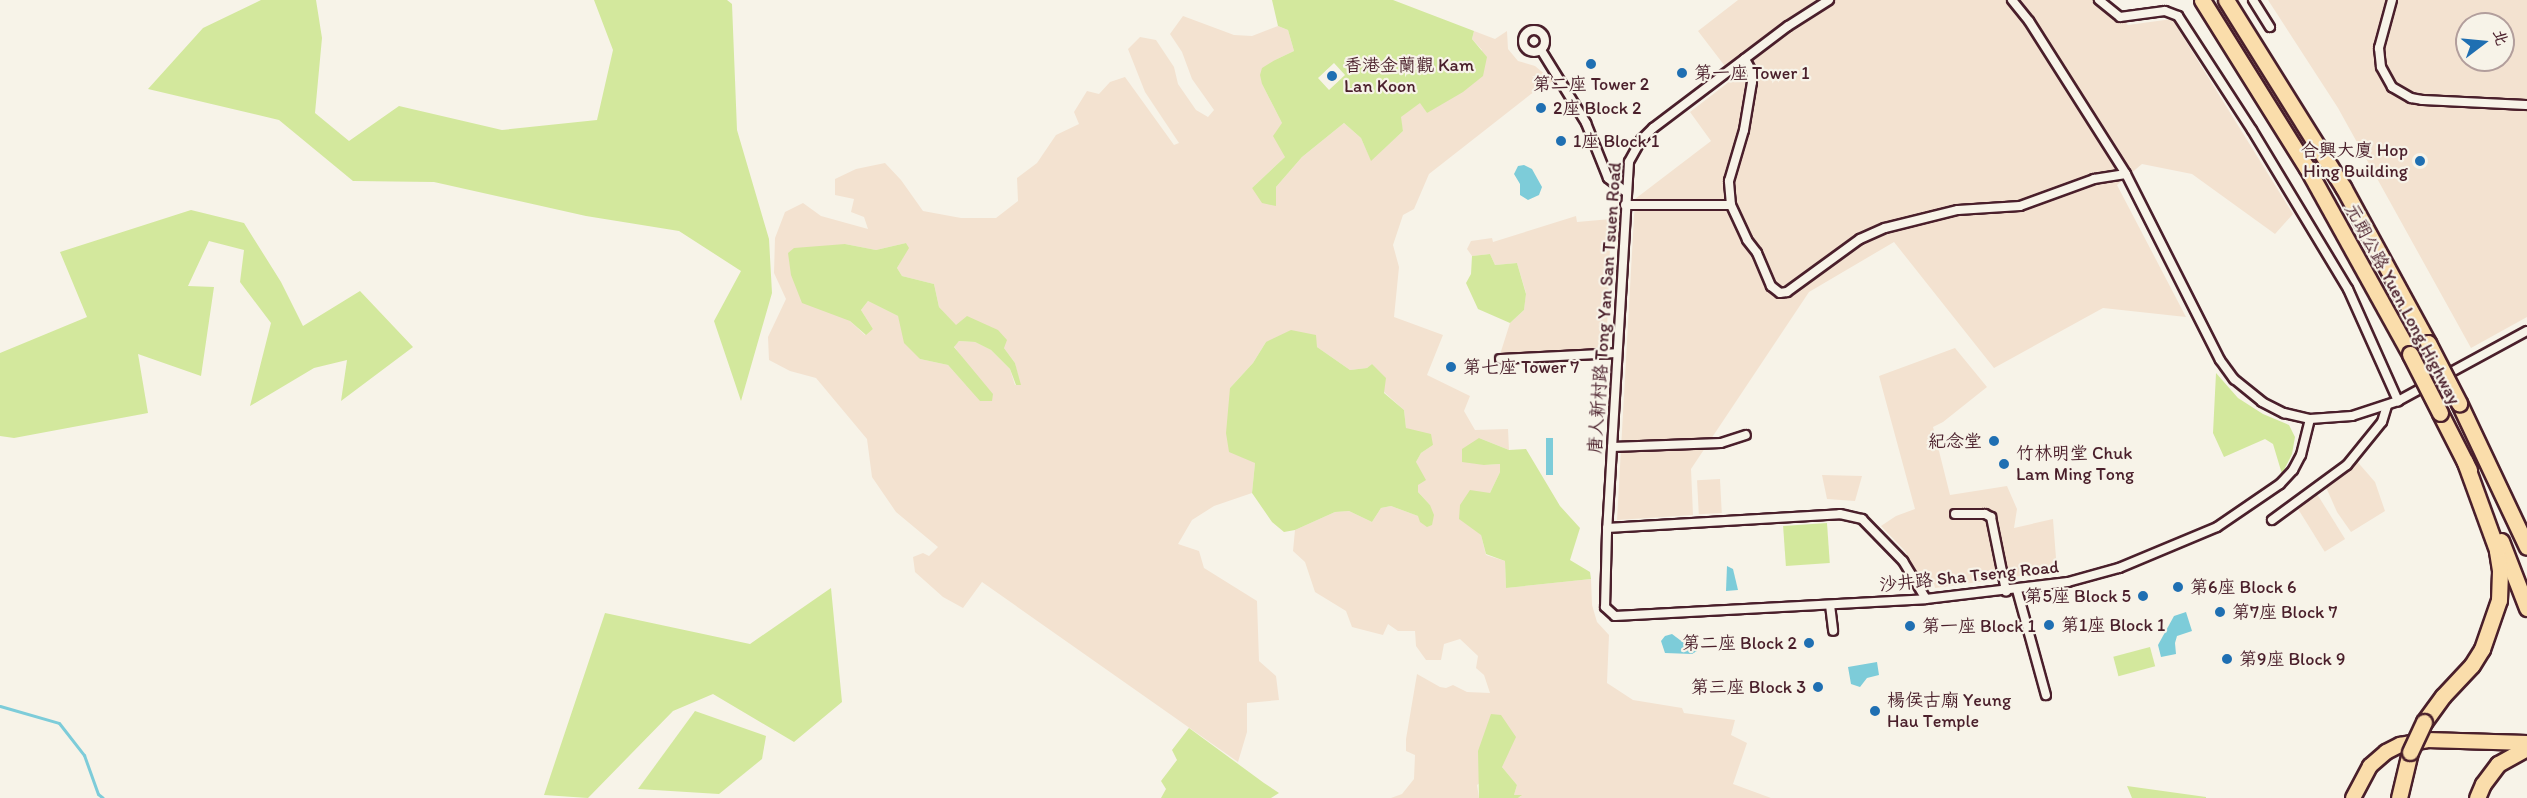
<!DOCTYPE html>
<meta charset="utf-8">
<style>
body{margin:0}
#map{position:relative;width:2527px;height:798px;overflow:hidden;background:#f7f3e8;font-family:Itim,"LXGW WenKai TC",sans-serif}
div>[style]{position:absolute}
.built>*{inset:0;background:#f3e2d0;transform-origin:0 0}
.green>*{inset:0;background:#d3e89d;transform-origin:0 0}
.water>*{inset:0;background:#7dccd9;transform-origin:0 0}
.stream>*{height:3px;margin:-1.5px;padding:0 1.5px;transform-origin:1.5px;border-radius:1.5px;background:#7dccd9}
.roads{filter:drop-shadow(2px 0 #4a1f2b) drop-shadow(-2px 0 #4a1f2b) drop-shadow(0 2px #4a1f2b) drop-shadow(0 -2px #4a1f2b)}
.minor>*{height:8px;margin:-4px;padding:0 4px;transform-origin:4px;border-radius:4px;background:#f7f3e8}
.minor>.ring{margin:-4px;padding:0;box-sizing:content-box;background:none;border:8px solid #f7f3e8;border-radius:50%}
.primary>*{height:14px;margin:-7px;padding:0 7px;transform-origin:7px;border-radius:7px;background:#faddab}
.motorway>*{height:15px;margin:-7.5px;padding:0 7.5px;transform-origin:7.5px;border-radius:7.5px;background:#faddab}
.bridges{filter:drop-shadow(2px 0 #4a1f2b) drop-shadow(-2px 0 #4a1f2b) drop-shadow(0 2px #4a1f2b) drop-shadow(0 -2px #4a1f2b)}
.motorway-bridge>*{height:15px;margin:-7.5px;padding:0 7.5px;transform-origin:7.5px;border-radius:7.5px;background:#faddab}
.dots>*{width:16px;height:16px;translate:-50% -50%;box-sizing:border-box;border:3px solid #f7f3e8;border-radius:50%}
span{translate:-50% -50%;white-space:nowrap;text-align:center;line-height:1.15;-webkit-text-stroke:4.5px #f7f3e8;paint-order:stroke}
.poi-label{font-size:18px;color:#4a1f2b}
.left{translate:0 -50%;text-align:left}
.right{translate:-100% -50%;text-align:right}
.street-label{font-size:18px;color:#4a1f2b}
.north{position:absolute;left:2455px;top:12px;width:60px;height:60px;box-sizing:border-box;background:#f7f3e8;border:2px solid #b29e9c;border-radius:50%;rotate:74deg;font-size:16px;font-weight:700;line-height:24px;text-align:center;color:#4a1f2b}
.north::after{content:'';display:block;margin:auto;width:21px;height:27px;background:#1f6fb2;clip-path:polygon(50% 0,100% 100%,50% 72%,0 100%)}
</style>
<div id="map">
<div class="built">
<div style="clip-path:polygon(1738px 0,2103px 0,2128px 25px,2172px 19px,2293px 214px,2275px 234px,2192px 174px,2142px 164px,2117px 185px,2186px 317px,2103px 308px,1994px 368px,1894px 242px,1809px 292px,1691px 469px,1693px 515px,1617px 520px,1635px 199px,1711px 141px,1690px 112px,1734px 78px,1698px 31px)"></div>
<div style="clip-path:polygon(evenodd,2268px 0,2527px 0,2527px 317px,2471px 348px,2338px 108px,2268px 0,2467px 24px,2503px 24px,2503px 60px,2467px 60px,2467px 24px)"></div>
<div style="clip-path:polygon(evenodd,1183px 16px,1234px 35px,1252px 36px,1278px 26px,1288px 30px,1294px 51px,1275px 60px,1262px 84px,1282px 123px,1285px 157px,1252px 188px,1276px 206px,1276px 187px,1302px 157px,1344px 123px,1361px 138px,1371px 160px,1403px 131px,1400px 117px,1420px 102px,1427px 113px,1482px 50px,1472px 39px,1474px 31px,1495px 39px,1507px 31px,1508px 49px,1518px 61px,1535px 66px,1553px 81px,1531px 94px,1429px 174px,1414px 209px,1403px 215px,1393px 245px,1399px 267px,1394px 317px,1443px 335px,1427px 375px,1470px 396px,1464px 411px,1475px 430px,1508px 429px,1509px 450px,1479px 438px,1484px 465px,1500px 464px,1500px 472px,1490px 493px,1481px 535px,1486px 555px,1505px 561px,1506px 588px,1591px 579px,1592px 605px,1597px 622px,1609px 635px,1607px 683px,1633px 700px,1682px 708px,1684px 713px,1735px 720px,1731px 735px,1747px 743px,1733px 784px,1771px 798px,1518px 798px,1521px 796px,1514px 795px,1517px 785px,1502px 767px,1477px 785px,1479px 798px,1391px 798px,1402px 794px,1414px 779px,1415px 755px,1406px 751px,1406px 739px,1417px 674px,1440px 687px,1446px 688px,1453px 685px,1467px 692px,1490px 693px,1484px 675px,1476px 668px,1478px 656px,1460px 639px,1444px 644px,1441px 660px,1426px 660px,1416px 646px,1415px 631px,1398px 631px,1388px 624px,1383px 635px,1352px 627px,1346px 611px,1315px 592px,1305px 562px,1293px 551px,1295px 530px,1335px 512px,1349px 511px,1372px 522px,1381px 508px,1391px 506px,1418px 516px,1430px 505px,1418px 492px,1416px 462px,1421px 453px,1433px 445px,1406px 428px,1404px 410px,1384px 392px,1372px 364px,1367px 368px,1350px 370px,1317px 347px,1266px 342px,1253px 363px,1230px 388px,1255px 463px,1252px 493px,1214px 506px,1192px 520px,1178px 544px,1199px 551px,1204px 568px,1257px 601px,1259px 661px,1276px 676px,1279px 700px,1247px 703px,1247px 732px,1238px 762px,982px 582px,963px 608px,943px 597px,915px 572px,913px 557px,923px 553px,929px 556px,938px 547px,896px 512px,872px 477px,867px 439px,816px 378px,790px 371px,769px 360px,768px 337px,786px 299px,774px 273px,775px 238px,785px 212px,803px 203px,821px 216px,868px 229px,864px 217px,851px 212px,854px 199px,835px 195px,835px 179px,856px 169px,885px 163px,901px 180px,923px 211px,961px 218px,996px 218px,1018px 201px,1017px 178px,1037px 163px,1056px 135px,1079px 124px,1074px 112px,1087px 91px,1099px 94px,1110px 82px,1125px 77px,1174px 145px,1179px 143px,1145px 92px,1128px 49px,1140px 37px,1156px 40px,1174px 67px,1178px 84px,1196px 110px,1208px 117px,1214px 110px,1192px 79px,1182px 52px,1170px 34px,1183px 16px,906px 243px,908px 248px,897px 268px,902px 276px,934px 284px,939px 307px,956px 326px,1004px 348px,1015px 363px,1020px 385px,1015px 385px,1010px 369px,991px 350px,975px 342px,959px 341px,954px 346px,968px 367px,966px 385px,948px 365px,920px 359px,898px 316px,868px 301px,861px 310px,873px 329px,865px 335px,850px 321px,845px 244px,876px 250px,906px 243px)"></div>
<div style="clip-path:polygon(1576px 216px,1577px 222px,1611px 219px,1606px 359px,1602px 357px,1497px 364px,1510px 323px,1524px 310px,1526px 293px,1517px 263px,1495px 265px,1490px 254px,1472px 256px,1467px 249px,1471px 241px,1492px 238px,1493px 242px)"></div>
<div style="clip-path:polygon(1955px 348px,1987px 387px,1943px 422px,1933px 427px,1950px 495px,2007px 486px,2017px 509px,2014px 528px,2053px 519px,2057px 571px,1935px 588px,1934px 584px,1924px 585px,1905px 551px,1881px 526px,1896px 516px,1915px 509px,1879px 376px)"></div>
<div style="clip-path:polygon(2355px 459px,2375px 482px,2385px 511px,2351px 532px,2337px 512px,2325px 485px)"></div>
<div style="clip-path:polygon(1822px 475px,1862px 476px,1855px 501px,1827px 499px)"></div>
<div style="left:1720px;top:479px;width:34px;height:23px;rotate:87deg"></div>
<div style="left:2317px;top:494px;width:53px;height:24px;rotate:58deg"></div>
</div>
<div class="green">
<div style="clip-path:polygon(261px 0,316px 0,322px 38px,315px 113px,349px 141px,399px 106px,502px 130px,597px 120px,613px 50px,594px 0,727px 0,732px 4px,737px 130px,769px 239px,772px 293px,741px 401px,714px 321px,741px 271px,679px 231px,586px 216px,434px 182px,353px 181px,279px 120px,148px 89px,203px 28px)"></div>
<div style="clip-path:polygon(evenodd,1272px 0,1393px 0,1474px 31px,1472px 39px,1487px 57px,1483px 76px,1463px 92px,1427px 113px,1420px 103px,1401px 117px,1403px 131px,1371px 161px,1361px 138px,1344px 123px,1302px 157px,1276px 187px,1276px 206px,1262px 203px,1252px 188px,1285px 157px,1273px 136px,1282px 123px,1262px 84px,1260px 75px,1262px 68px,1275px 60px,1294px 51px,1288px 30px,1278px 26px,1272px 0,1334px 63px,1345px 75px,1329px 90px,1318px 78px,1334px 63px)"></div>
<div style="clip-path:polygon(191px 210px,244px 223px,281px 282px,303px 326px,360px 291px,413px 347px,341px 401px,347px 360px,314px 368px,250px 406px,271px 323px,240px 282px,244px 250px,209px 241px,188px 286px,214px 287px,201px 376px,138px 354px,148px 413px,14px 438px,0 436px,0 353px,87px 317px,60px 252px)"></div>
<div style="clip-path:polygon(906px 243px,909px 248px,897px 268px,902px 276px,934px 284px,939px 307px,956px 325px,967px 316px,998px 330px,1007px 340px,1004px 348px,1015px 363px,1021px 385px,1016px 385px,1010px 369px,991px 350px,975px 342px,959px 341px,954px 347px,993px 394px,992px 401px,980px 401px,948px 365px,920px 359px,904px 343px,898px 316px,868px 301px,861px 310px,873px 329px,866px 335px,850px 321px,802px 303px,791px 275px,788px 253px,794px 248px,845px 244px,876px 250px)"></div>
<div style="clip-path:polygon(1490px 254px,1495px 265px,1517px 263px,1526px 294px,1524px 310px,1510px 323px,1478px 309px,1466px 283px,1471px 274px,1472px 256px)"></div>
<div style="clip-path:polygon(1291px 330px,1316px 335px,1317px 347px,1350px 370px,1367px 368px,1372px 364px,1386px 378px,1384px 393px,1404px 410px,1406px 428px,1431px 434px,1433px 445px,1421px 453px,1416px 462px,1426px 480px,1418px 485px,1418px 492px,1430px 505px,1434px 515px,1432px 525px,1427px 527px,1420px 522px,1418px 516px,1391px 506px,1381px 508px,1372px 522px,1349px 511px,1335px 512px,1295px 530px,1284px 532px,1272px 522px,1252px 493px,1255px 463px,1229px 452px,1226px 433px,1230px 388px,1253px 363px,1266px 342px)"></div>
<div style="clip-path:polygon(2216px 373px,2238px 398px,2263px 414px,2289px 425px,2295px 437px,2292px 454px,2282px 474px,2273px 444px,2265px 439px,2224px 457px,2213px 433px)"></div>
<div style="clip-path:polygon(1479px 438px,1509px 450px,1526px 449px,1560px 506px,1580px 528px,1570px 560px,1590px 572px,1591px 579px,1506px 588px,1505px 561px,1486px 554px,1481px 535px,1459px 519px,1460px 505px,1470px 490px,1490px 493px,1500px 472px,1500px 464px,1484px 465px,1462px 462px,1462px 449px)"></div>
<div style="left:1827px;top:523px;width:40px;height:44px;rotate:86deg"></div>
<div style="clip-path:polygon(831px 588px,842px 702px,794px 742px,713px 694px,673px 711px,588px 798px,544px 795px,605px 613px,750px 644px)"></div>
<div style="left:2150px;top:647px;width:20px;height:38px;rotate:75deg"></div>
<div style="clip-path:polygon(695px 711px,766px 736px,762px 759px,719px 794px,638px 789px)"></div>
<div style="clip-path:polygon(1491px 714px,1501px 715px,1516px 737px,1502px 767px,1517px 785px,1514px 795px,1522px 795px,1518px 798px,1479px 798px,1478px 751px)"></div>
<div style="clip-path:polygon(1189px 728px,1264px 783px,1279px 793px,1271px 798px,1161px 798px,1166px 789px,1161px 781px,1177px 760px,1172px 750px)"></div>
<div style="clip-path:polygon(2127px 786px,2206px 797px,2206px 798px,2132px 798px)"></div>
</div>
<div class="water">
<div style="clip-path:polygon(1524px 165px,1532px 169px,1542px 187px,1539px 195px,1528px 200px,1520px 195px,1520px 184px,1514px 174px,1518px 166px)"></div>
<div style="left:1546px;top:438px;width:7px;height:37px"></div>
<div style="clip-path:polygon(1727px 566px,1733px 569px,1738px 590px,1726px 591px)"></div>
<div style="clip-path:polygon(2186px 612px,2192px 631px,2177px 636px,2175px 643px,2176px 654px,2161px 657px,2158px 645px,2174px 616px)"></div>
<div style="clip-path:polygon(1672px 634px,1684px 643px,1695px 644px,1697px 651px,1692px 654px,1665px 653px,1661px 641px,1665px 636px)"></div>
<div style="clip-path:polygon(1877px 662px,1879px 675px,1867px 678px,1860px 687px,1851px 684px,1848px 667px)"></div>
</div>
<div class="stream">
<div style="left:0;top:706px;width:61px;rotate:16.1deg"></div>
<div style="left:59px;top:723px;width:41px;rotate:52deg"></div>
<div style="left:84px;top:755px;width:41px;rotate:70.3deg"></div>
<div style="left:98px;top:794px;width:6px;rotate:39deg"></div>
</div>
<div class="roads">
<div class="minor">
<div style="left:1829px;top:0;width:49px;rotate:147.6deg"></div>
<div style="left:1788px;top:26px;width:169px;rotate:142.9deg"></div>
<div style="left:1653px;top:128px;width:17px;rotate:135deg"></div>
<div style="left:1641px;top:140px;width:25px;rotate:119deg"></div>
<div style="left:1629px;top:162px;width:371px;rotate:93.4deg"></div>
<div style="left:1607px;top:532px;width:75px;rotate:91.5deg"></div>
<div style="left:1605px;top:607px;width:13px;rotate:42deg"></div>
<div style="left:1615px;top:616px;width:311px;rotate:-3.1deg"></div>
<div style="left:1926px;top:599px;width:143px;rotate:-6.8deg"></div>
<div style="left:2068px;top:582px;width:53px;rotate:-15.4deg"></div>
<div style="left:2119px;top:568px;width:106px;rotate:-22.7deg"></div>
<div style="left:2217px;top:527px;width:76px;rotate:-34.3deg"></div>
<div style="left:2280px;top:484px;width:19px;rotate:-47deg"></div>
<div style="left:2293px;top:470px;width:17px;rotate:-62deg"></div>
<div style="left:2301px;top:455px;width:37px;rotate:-76deg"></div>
<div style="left:2012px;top:0;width:27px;rotate:51deg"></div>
<div style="left:2029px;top:21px;width:181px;rotate:57.6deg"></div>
<div style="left:2126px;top:174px;width:208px;rotate:63.2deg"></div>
<div style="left:2220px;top:360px;width:24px;rotate:54deg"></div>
<div style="left:2234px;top:379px;width:36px;rotate:39deg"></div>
<div style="left:2262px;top:402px;width:25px;rotate:27deg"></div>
<div style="left:2284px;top:413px;width:27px;rotate:13deg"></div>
<div style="left:2310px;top:419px;width:42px;rotate:-4.1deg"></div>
<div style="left:2352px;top:416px;width:48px;rotate:-18.1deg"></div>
<div style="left:2398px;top:401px;width:147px;rotate:-28.5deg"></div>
<div style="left:2099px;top:0;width:27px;rotate:39deg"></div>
<div style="left:2120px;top:17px;width:45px;rotate:-7.6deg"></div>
<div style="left:2165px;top:11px;width:14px;rotate:21deg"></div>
<div style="left:2178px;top:16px;width:136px;rotate:57deg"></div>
<div style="left:2252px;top:130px;width:186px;rotate:58.9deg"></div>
<div style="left:2348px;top:289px;width:123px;rotate:65.9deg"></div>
<div style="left:2253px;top:0;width:32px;rotate:58deg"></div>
<div style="left:2392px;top:0;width:50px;rotate:105.2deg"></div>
<div style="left:2379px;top:48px;width:19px;rotate:84deg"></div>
<div style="left:2381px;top:67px;width:23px;rotate:61deg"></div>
<div style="left:2392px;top:87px;width:22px;rotate:30deg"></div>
<div style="left:2411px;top:98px;width:11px;rotate:10deg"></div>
<div style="left:2422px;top:100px;width:105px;rotate:2.7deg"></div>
<div class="ring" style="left:1523px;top:30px;width:14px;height:14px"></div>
<div style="left:1541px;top:50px;width:86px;rotate:58.3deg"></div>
<div style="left:1586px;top:123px;width:59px;rotate:68.2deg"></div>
<div style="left:1608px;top:178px;width:23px;rotate:38deg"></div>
<div style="left:1625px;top:205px;width:106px"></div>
<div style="left:1731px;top:205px;width:24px;rotate:-95deg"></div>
<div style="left:1729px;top:181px;width:53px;rotate:-73.6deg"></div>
<div style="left:1744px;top:130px;width:49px;rotate:-80.5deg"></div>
<div style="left:1752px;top:82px;width:12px;rotate:-95deg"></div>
<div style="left:1751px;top:70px;width:13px;rotate:-119deg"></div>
<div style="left:1731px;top:205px;width:38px;rotate:65deg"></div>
<div style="left:1747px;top:240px;width:16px;rotate:52deg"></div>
<div style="left:1757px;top:253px;width:36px;rotate:67deg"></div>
<div style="left:1771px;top:286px;width:11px;rotate:38deg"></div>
<div style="left:1780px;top:293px;width:7px;rotate:-8deg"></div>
<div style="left:1787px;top:292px;width:90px;rotate:-36deg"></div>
<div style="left:1860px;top:239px;width:27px;rotate:-24deg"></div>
<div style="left:1885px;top:228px;width:75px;rotate:-13.9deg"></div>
<div style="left:1958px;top:210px;width:62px;rotate:-3.7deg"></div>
<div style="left:2020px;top:206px;width:79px;rotate:-20deg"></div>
<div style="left:2094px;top:179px;width:32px;rotate:-9deg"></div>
<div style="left:1500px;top:359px;width:117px;rotate:-2.9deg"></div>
<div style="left:1612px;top:447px;width:109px;rotate:-2.1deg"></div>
<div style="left:1721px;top:443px;width:26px;rotate:-18deg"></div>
<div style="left:1955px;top:514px;width:30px"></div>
<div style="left:1985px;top:514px;width:7px;rotate:27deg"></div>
<div style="left:1991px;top:517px;width:76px;rotate:78.5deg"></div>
<div style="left:2272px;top:520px;width:93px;rotate:-36.3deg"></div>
<div style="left:2347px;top:465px;width:55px;rotate:-50.9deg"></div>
<div style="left:2382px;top:422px;width:17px;rotate:-73deg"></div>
<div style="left:1607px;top:528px;width:233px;rotate:-3.4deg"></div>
<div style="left:1840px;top:514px;width:23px;rotate:13deg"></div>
<div style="left:1862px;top:519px;width:59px;rotate:45.7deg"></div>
<div style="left:1903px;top:561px;width:44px;rotate:58.8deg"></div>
<div style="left:2017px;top:590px;width:109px;rotate:74.6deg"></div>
<div style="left:1830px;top:605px;width:26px;rotate:83deg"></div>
</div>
<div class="primary">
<div style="left:2353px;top:798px;width:36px;rotate:-62deg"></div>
<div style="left:2370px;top:766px;width:21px;rotate:-41deg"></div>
<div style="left:2386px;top:752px;width:16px;rotate:-27deg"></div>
<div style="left:2400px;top:745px;width:27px;rotate:-10deg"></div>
<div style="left:2427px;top:740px;width:100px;rotate:1.7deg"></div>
</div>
<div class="motorway">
<div style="left:2202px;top:0;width:198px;rotate:58deg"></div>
<div style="left:2307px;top:168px;width:213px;rotate:61deg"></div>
<div style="left:2226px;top:0;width:221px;rotate:58deg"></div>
<div style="left:2343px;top:187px;width:178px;rotate:61.4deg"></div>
<div style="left:2459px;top:403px;width:159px;rotate:64.7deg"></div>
<div style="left:2440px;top:413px;width:64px;rotate:63deg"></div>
<div style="left:2501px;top:541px;width:72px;rotate:68.8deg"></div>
<div style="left:2424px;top:722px;width:32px;rotate:-54deg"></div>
<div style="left:2443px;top:696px;width:42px;rotate:-46.9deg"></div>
<div style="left:2472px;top:665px;width:19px;rotate:-58deg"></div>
<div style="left:2482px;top:649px;width:52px;rotate:-70.9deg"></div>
<div style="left:2499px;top:600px;width:30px;rotate:-88deg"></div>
<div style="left:2500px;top:570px;width:20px;rotate:-99deg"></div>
<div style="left:2497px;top:550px;width:94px;rotate:-110deg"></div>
<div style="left:2399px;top:798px;width:47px;rotate:-76.6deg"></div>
<div style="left:2477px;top:798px;width:15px;rotate:-67deg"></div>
<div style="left:2483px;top:784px;width:25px;rotate:-53deg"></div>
<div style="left:2498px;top:764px;width:33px;rotate:-29deg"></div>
</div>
</div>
<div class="bridges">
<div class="motorway-bridge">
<div style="left:2428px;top:343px;width:68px;rotate:62.7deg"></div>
<div style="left:2410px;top:354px;width:66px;rotate:63deg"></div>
<div style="left:2410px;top:752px;width:33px;rotate:-65deg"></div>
</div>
</div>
<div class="dots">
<div style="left:1591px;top:64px;background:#1f6fb2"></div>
<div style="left:1682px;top:73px;background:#1f6fb2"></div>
<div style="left:1332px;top:76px;background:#1f6fb2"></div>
<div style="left:1541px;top:108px;background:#1f6fb2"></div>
<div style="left:1561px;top:141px;background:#1f6fb2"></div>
<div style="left:2420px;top:161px;background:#1f6fb2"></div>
<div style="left:1451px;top:367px;background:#1f6fb2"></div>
<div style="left:1994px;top:441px;background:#1f6fb2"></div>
<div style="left:2004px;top:464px;background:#1f6fb2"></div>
<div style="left:2178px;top:587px;background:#1f6fb2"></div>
<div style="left:2143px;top:596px;background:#1f6fb2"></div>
<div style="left:2220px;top:612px;background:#1f6fb2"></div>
<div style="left:2049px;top:625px;background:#1f6fb2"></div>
<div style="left:1910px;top:626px;background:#1f6fb2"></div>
<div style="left:1809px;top:643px;background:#1f6fb2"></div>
<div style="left:2227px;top:659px;background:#1f6fb2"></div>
<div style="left:1818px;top:687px;background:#1f6fb2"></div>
<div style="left:1875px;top:711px;background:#1f6fb2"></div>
</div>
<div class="poi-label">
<span class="left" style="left:1344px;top:76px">香港金蘭觀 Kam<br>Lan Koon</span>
<span class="left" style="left:1694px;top:73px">第一座 Tower 1</span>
<span style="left:1591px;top:84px">第二座 Tower 2</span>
<span class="left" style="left:1553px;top:108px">2座 Block 2</span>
<span class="left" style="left:1573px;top:141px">1座 Block 1</span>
<span class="right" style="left:2408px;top:161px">合興大廈 Hop<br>Hing Building</span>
<span class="left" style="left:1463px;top:367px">第七座 Tower 7</span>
<span class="right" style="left:1982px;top:441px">紀念堂</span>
<span class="left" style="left:2016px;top:464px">竹林明堂 Chuk<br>Lam Ming Tong</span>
<span class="left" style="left:2190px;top:587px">第6座 Block 6</span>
<span class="right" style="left:2131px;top:596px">第5座 Block 5</span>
<span class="left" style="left:2232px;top:612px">第7座 Block 7</span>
<span class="left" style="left:2061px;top:625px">第1座 Block 1</span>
<span class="left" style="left:1922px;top:626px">第一座 Block 1</span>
<span class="right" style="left:1797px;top:643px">第二座 Block 2</span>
<span class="left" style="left:2239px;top:659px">第9座 Block 9</span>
<span class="right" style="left:1806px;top:687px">第三座 Block 3</span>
<span class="left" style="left:1887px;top:711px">楊侯古廟 Yeung<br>Hau Temple</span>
</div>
<div class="street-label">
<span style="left:2403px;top:304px;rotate:62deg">元朗公路 Yuen Long Highway</span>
<span style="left:1605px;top:308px;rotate:-86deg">唐人新村路 Tong Yan San Tsuen Road</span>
<span style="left:1969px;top:576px;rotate:-6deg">沙井路 Sha Tseng Road</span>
</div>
<div class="north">北</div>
</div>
